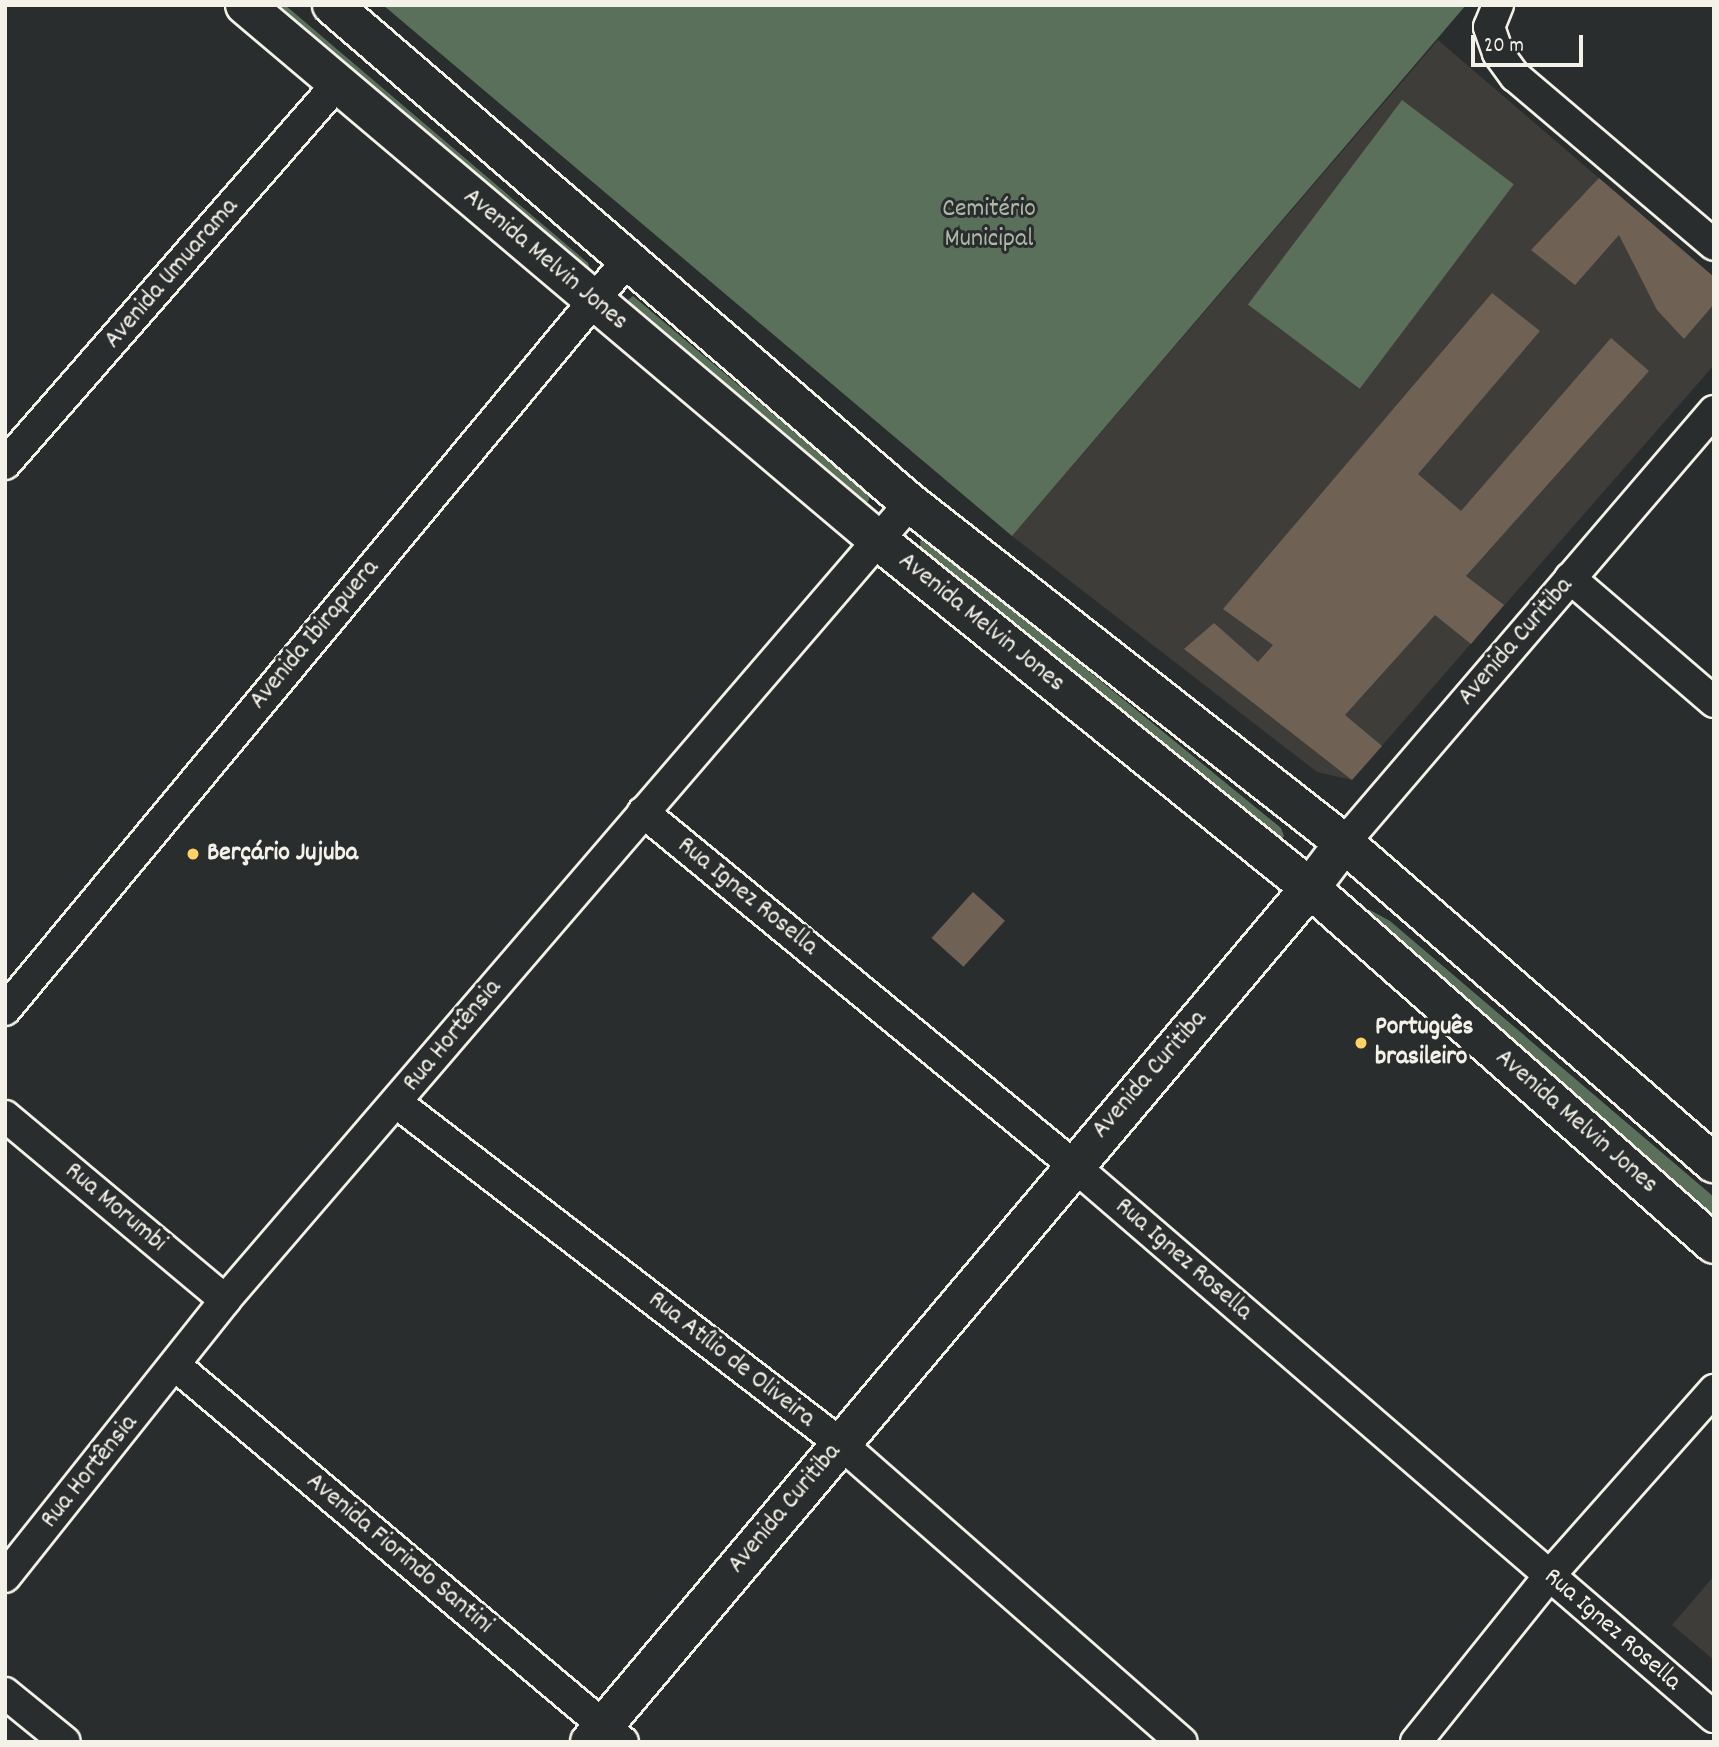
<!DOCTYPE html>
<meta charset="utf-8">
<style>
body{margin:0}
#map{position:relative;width:1719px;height:1747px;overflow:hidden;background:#2a2d2e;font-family:Dekko,sans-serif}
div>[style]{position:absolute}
.built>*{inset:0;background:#3f3d3a}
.green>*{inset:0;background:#5b705a;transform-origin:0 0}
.building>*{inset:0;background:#6f6255;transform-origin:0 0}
.roads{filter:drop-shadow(2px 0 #f4f1e8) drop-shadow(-2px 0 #f4f1e8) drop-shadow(0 2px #f4f1e8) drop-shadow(0 -2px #f4f1e8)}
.street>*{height:30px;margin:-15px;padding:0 15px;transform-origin:15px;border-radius:15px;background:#2a2d2e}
.secondary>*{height:38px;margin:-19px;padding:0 19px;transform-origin:19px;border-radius:19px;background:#2a2d2e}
.dots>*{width:19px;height:19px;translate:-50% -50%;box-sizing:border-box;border:4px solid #2a2d2e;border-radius:50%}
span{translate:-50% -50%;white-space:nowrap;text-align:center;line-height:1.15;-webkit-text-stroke:6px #2a2d2e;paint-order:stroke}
.park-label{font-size:26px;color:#afb7a8}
.street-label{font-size:26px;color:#f4f1e8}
.poi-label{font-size:26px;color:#f4f1e8;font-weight:700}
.left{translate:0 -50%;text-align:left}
.frame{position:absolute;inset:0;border:7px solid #f4f1e8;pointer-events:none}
.scale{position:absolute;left:1471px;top:35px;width:112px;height:32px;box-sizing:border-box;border:4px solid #f4f1e8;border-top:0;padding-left:9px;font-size:21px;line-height:24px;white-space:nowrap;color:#f4f1e8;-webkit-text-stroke:5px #2a2d2e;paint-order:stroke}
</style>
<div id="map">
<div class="built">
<div style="clip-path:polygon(1438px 40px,1714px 277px,1714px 365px,1352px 780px,1317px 772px,1012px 536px)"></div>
<div style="clip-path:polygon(1714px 1576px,1714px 1660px,1672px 1625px)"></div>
</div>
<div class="green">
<div style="clip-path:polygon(271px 5px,285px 5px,588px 263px,590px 269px)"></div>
<div style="clip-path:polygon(383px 5px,1466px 5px,1012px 536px)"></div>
<div style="left:1402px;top:100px;width:140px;height:256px;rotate:37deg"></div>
<div style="clip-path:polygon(633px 296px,870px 496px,868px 502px,860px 501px,635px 309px,628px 300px)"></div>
<div style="clip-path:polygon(927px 539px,1281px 828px,1284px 836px,1279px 842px,1264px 840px,921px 549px,920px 541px)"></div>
<div style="clip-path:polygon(1370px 910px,1390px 921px,1714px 1197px,1714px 1219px,1366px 913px)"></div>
</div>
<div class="building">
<div style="clip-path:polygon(1599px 178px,1714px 277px,1714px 304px,1684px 339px,1657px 310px,1619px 235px,1575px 285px,1531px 250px)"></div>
<div style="clip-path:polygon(1492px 293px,1540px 331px,1418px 474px,1461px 511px,1611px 338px,1649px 371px,1466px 576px,1504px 605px,1471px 644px,1435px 615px,1345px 715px,1382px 746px,1352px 780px,1184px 649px,1214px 623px,1258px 662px,1273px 645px,1223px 609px)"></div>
<div style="left:973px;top:892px;width:43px;height:62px;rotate:42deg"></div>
</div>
<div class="roads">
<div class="street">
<div style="left:1498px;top:5px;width:24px;rotate:112deg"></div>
<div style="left:1489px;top:27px;width:28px;rotate:71deg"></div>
<div style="left:1498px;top:53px;width:29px;rotate:54deg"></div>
<div style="left:1515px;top:76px;width:261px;rotate:40.3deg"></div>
<div style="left:5px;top:464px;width:506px;rotate:-48.85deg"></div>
<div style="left:1570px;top:578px;width:190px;rotate:40.7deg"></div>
<div style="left:643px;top:812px;width:556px;rotate:39.38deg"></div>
<div style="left:1073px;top:1165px;width:846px;rotate:40.73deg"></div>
<div style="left:1344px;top:843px;width:569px;rotate:-49.42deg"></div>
<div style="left:5px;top:1010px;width:972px;rotate:-50.3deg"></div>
<div style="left:397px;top:1103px;width:558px;rotate:37.51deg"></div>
<div style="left:840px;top:1443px;width:454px;rotate:41.2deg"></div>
<div style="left:5px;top:1116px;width:287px;rotate:39.9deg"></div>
<div style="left:176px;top:1366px;width:584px;rotate:40.07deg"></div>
<div style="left:5px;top:1577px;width:354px;rotate:-51.5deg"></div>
<div style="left:225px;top:1300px;width:1051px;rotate:-49.32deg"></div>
<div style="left:5px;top:1693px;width:77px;rotate:39.2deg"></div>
<div style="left:1416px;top:1742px;width:213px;rotate:-51.3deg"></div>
<div style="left:1549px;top:1576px;width:249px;rotate:-48.4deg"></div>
</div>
<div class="secondary">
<div style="left:245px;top:5px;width:830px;rotate:40.21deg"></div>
<div style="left:879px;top:541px;width:553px;rotate:38.84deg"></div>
<div style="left:1310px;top:888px;width:538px;rotate:41.39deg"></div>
<div style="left:332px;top:5px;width:763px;rotate:40.75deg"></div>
<div style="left:910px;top:503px;width:551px;rotate:38.08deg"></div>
<div style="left:1344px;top:843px;width:489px;rotate:40.9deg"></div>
<div style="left:590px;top:1742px;width:1117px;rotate:-49.87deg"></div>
<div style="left:1310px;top:888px;width:56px;rotate:-52.9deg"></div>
</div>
</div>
<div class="dots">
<div style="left:193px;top:854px;background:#ffd166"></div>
<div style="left:1361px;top:1043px;background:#ffd166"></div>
</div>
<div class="park-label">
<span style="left:989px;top:225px">Cemitério<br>Municipal</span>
</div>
<div class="street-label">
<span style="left:545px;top:260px;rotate:40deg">Avenida Melvin Jones</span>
<span style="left:172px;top:274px;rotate:-49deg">Avenida Umuarama</span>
<span style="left:981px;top:623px;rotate:39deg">Avenida Melvin Jones</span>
<span style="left:315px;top:635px;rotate:-50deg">Avenida Ibirapuera</span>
<span style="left:1516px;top:642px;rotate:-49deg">Avenida Curitiba</span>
<span style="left:747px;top:897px;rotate:39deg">Rua Ignez Rosella</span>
<span style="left:453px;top:1036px;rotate:-50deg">Rua Hortênsia</span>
<span style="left:1150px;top:1075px;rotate:-49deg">Avenida Curitiba</span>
<span style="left:1576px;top:1122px;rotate:41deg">Avenida Melvin Jones</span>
<span style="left:115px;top:1208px;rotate:40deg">Rua Morumbi</span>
<span style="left:1183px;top:1260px;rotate:41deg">Rua Ignez Rosella</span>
<span style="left:731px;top:1360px;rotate:38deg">Rua Atílio de Oliveira</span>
<span style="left:90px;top:1472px;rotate:-51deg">Rua Hortênsia</span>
<span style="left:785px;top:1509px;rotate:-50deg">Avenida Curitiba</span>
<span style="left:399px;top:1554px;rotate:40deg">Avenida Fiorindo Santini</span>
<span style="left:1612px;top:1630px;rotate:41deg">Rua Ignez Rosella</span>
</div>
<div class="poi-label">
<span class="left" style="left:207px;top:854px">Berçário Jujuba</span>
<span class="left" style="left:1375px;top:1043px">Português<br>brasileiro</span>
</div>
<div class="frame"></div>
<div class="scale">20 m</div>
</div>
